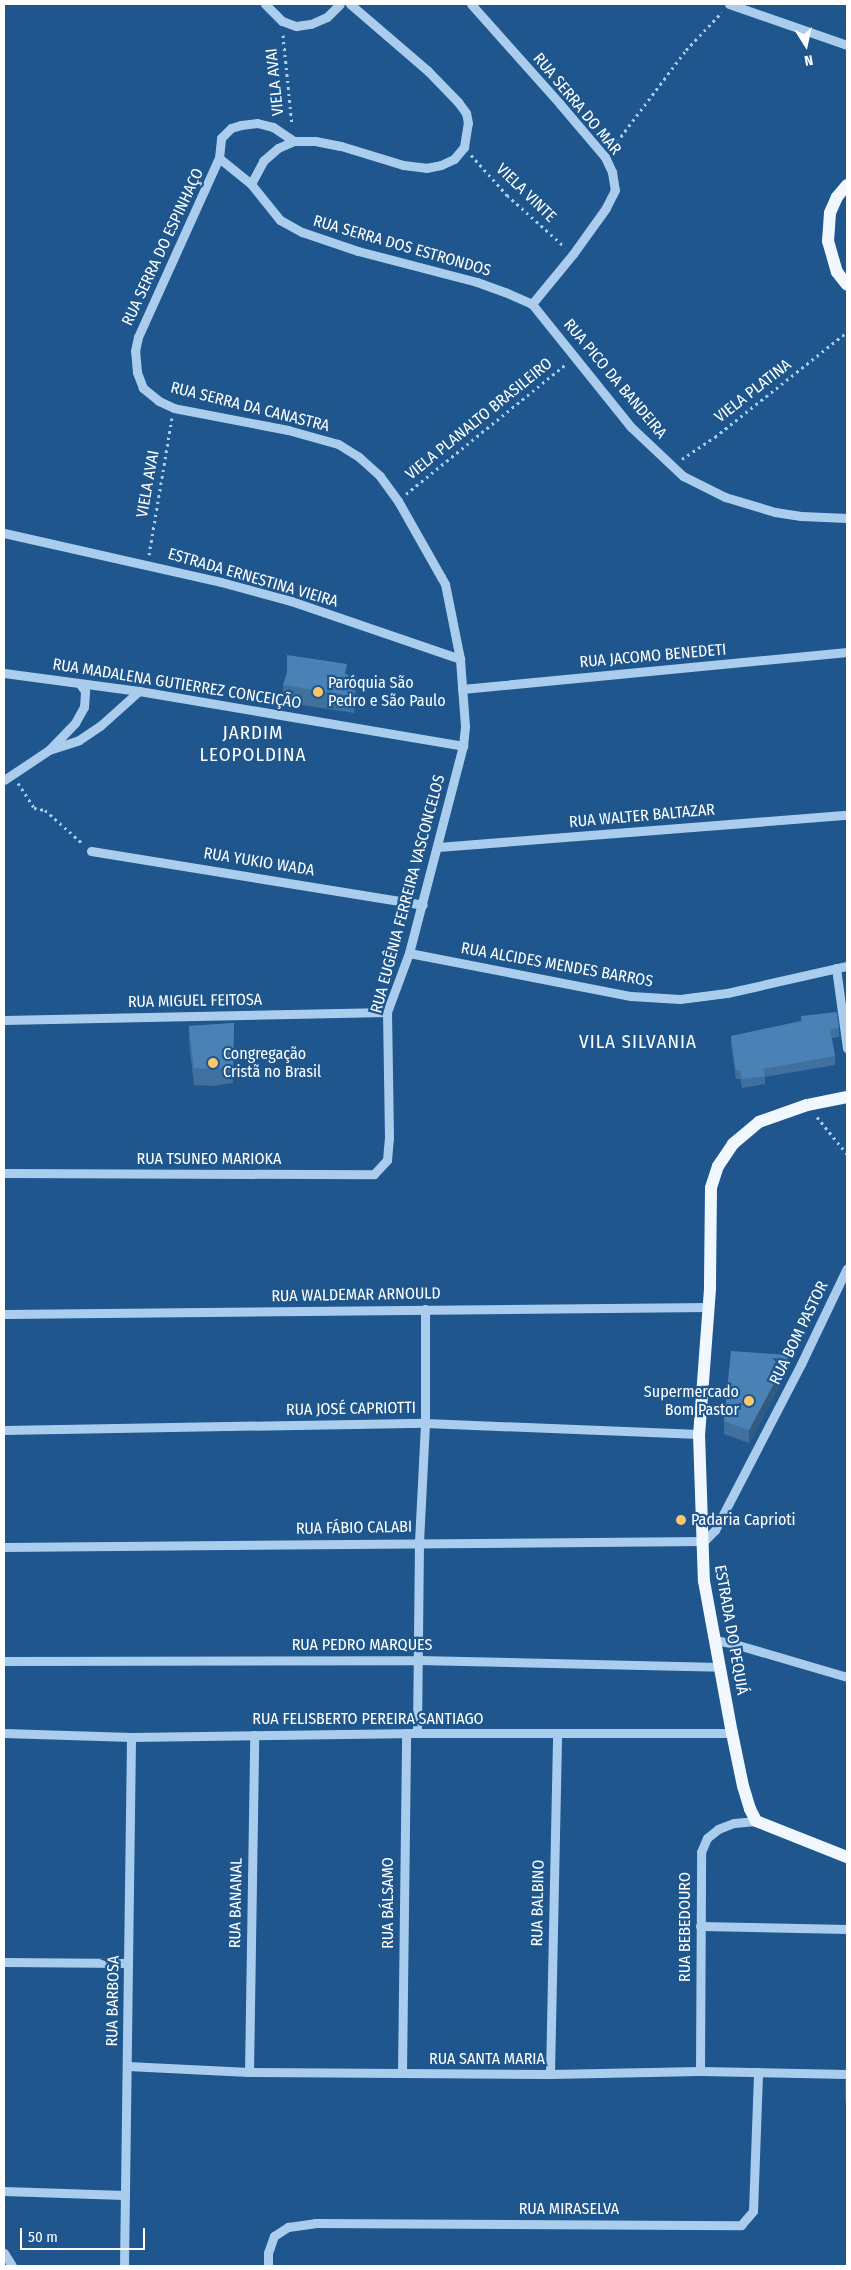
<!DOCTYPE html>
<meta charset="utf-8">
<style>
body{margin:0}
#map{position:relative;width:851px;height:2270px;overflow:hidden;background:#1e568d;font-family:"Fira Sans Condensed",sans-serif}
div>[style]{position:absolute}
.path>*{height:3px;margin-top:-1.5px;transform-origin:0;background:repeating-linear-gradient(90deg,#abcded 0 2.5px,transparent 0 6.5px)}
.minor>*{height:9px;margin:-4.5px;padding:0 4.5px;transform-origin:4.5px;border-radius:4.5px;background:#abcded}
.major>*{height:12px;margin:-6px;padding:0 6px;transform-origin:6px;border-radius:6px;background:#f1f7ff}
.wall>*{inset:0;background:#40709d}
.shaded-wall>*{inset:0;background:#345b7f}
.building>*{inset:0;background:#4a82b6}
.dots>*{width:14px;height:14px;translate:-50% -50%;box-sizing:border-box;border:2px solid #1e568d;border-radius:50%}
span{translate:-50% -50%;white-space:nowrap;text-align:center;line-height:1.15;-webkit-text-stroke:4.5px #1e568d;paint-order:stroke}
.street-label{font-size:16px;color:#fff}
.poi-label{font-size:16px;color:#fff}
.left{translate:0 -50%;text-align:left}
.right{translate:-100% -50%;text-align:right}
.quarter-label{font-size:19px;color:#fff;letter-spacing:1px}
.frame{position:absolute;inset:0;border:5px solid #fff;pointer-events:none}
.north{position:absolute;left:781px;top:20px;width:50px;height:50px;-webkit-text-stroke:4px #1e568d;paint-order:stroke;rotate:170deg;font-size:14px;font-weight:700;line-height:20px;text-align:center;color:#fff}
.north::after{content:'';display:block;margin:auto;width:18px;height:22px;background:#fff;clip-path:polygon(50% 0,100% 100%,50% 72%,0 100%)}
.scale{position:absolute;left:20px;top:2228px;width:125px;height:22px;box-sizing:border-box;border:2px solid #fff;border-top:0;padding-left:6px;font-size:15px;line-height:18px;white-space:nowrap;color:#fff;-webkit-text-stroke:4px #1e568d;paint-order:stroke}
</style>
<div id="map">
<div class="path">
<div style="left:283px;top:35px;width:90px;rotate:84.3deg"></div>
<div style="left:613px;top:147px;width:121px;rotate:-53deg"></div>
<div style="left:686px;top:50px;width:52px;rotate:-46.5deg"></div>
<div style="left:471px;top:155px;width:54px;rotate:48deg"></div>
<div style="left:507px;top:195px;width:78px;rotate:41.9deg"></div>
<div style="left:682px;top:459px;width:40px;rotate:-34deg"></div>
<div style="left:715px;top:437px;width:169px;rotate:-38.5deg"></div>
<div style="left:406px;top:494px;width:206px;rotate:-39.1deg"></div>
<div style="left:149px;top:555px;width:139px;rotate:-80.5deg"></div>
<div style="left:18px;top:783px;width:30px;rotate:57deg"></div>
<div style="left:34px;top:808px;width:11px;rotate:10deg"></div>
<div style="left:45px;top:810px;width:51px;rotate:41.8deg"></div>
<div style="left:817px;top:1117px;width:48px;rotate:51deg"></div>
</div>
<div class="minor">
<div style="left:265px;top:4px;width:24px;rotate:45deg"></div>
<div style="left:282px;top:21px;width:15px;rotate:20deg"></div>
<div style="left:296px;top:26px;width:15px;rotate:-8deg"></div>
<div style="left:311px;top:24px;width:17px;rotate:-24deg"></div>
<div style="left:327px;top:17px;width:18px;rotate:-45deg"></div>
<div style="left:471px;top:4px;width:134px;rotate:48.3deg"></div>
<div style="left:560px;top:104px;width:70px;rotate:49.7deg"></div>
<div style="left:605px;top:157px;width:17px;rotate:65deg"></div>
<div style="left:612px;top:172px;width:18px;rotate:81deg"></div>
<div style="left:615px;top:190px;width:20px;rotate:117deg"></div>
<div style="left:606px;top:208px;width:57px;rotate:125.7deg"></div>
<div style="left:573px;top:254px;width:65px;rotate:129.4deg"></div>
<div style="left:729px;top:4px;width:125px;rotate:19.2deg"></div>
<div style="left:219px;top:158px;width:20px;rotate:-84deg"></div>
<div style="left:221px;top:138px;width:14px;rotate:-45deg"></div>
<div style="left:231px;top:128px;width:10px;rotate:-17deg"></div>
<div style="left:241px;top:125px;width:16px;rotate:-7deg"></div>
<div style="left:257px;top:123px;width:16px;rotate:14deg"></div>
<div style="left:273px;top:127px;width:25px;rotate:34deg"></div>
<div style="left:251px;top:184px;width:26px;rotate:-62deg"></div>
<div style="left:263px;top:161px;width:20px;rotate:-41deg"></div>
<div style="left:278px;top:148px;width:17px;rotate:-24deg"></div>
<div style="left:294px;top:141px;width:21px"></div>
<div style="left:315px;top:141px;width:26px;rotate:11deg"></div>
<div style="left:341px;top:146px;width:65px;rotate:17deg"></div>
<div style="left:403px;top:165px;width:23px;rotate:7deg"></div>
<div style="left:426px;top:168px;width:15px;rotate:-11deg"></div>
<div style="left:441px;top:165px;width:14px;rotate:-25deg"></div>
<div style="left:454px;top:159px;width:16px;rotate:-50deg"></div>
<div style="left:464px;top:147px;width:24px;rotate:-81deg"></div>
<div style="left:468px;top:123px;width:10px;rotate:-101deg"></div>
<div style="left:466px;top:113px;width:14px;rotate:-126deg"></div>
<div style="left:458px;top:102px;width:43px;rotate:-134.1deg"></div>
<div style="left:428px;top:71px;width:103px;rotate:-139.3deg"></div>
<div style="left:4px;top:533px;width:222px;rotate:12.7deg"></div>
<div style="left:221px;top:582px;width:73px;rotate:15.2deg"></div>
<div style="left:291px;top:601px;width:179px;rotate:18.9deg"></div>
<div style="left:4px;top:673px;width:136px;rotate:7.6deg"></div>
<div style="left:139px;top:691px;width:329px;rotate:9.6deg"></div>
<div style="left:462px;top:689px;width:387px;rotate:-5.5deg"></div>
<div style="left:52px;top:749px;width:28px;rotate:-18deg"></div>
<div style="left:79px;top:740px;width:25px;rotate:-34deg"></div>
<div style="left:100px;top:726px;width:52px;rotate:-41.9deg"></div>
<div style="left:4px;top:780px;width:54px;rotate:-33.7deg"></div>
<div style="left:49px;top:750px;width:37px;rotate:-46deg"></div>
<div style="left:75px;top:723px;width:18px;rotate:-61deg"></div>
<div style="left:84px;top:707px;width:16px;rotate:-86deg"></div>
<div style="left:85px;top:691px;width:9px;rotate:-126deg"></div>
<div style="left:438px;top:847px;width:410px;rotate:-4.5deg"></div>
<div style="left:91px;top:851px;width:336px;rotate:9.2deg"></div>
<div style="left:409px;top:953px;width:226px;rotate:11deg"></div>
<div style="left:631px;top:996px;width:49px;rotate:3.5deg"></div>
<div style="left:680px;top:999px;width:47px;rotate:-7.3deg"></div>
<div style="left:727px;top:993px;width:123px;rotate:-12.7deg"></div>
<div style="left:836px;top:968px;width:81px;rotate:82.2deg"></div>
<div style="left:4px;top:1020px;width:383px;rotate:-1.2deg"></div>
<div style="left:4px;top:1173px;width:370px;rotate:0.2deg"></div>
<div style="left:374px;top:1174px;width:19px;rotate:-47deg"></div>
<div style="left:387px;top:1160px;width:22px;rotate:-85deg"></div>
<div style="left:389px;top:1138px;width:126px;rotate:-90.9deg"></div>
<div style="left:387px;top:1012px;width:63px;rotate:-69.6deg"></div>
<div style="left:409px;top:953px;width:214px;rotate:-75.4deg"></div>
<div style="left:463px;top:746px;width:20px;rotate:-84deg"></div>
<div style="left:465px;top:726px;width:67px;rotate:-94.3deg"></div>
<div style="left:460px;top:659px;width:76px;rotate:-101.3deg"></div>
<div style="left:445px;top:584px;width:8px;rotate:-120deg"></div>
<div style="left:441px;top:577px;width:87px;rotate:-119.5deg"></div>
<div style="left:398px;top:501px;width:31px;rotate:-126deg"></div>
<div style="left:380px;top:476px;width:28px;rotate:-138deg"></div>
<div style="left:359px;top:457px;width:25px;rotate:-148deg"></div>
<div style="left:338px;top:444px;width:52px;rotate:-164.4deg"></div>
<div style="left:288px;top:430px;width:116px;rotate:-169.1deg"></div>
<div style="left:174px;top:408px;width:17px;rotate:-155deg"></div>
<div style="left:159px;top:401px;width:21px;rotate:-141deg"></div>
<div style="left:143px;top:388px;width:17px;rotate:-111deg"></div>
<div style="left:137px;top:372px;width:21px;rotate:-95deg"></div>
<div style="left:135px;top:351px;width:14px;rotate:-78deg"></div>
<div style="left:138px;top:337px;width:196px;rotate:-65.7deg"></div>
<div style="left:219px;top:158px;width:41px;rotate:39.1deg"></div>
<div style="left:251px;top:184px;width:46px;rotate:51.1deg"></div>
<div style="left:280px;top:220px;width:25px;rotate:29deg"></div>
<div style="left:302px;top:232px;width:59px;rotate:18.7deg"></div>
<div style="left:358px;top:251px;width:123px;rotate:14.6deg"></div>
<div style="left:477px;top:282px;width:30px;rotate:20deg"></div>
<div style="left:505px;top:292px;width:30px;rotate:24deg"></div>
<div style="left:532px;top:304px;width:158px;rotate:51.2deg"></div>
<div style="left:631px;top:427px;width:71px;rotate:43.3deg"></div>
<div style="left:683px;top:476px;width:47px;rotate:26.6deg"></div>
<div style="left:725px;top:497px;width:52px;rotate:16.7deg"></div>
<div style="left:775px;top:512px;width:26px;rotate:9deg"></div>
<div style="left:801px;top:516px;width:46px;rotate:2.5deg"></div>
<div style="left:4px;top:1314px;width:704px;rotate:-0.57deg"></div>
<div style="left:4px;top:1430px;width:421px;rotate:-1deg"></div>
<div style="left:425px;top:1423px;width:274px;rotate:2.3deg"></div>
<div style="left:4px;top:1547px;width:700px;rotate:-0.49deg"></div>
<div style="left:704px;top:1541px;width:16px;rotate:-45deg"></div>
<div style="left:715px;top:1530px;width:187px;rotate:-62.6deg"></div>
<div style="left:801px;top:1364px;width:106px;rotate:-64.4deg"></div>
<div style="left:714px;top:1640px;width:17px;rotate:10deg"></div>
<div style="left:731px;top:1643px;width:121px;rotate:16.3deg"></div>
<div style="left:4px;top:1661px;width:413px;rotate:-0.1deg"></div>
<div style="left:417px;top:1660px;width:303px;rotate:1.3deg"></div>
<div style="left:4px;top:1733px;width:127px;rotate:1.8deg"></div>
<div style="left:131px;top:1737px;width:286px;rotate:-0.8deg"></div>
<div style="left:417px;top:1733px;width:315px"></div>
<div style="left:417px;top:1733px;width:191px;rotate:-89.4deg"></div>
<div style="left:419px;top:1542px;width:119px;rotate:-87.1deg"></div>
<div style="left:425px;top:1423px;width:114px;rotate:-90deg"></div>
<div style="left:700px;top:1926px;width:147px;rotate:1.2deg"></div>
<div style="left:4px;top:1962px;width:124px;rotate:0.5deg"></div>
<div style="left:127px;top:2066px;width:122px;rotate:2.8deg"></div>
<div style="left:249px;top:2072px;width:301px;rotate:0.4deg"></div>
<div style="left:550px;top:2074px;width:150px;rotate:-1.1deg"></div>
<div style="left:700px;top:2071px;width:147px;rotate:1.2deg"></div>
<div style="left:700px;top:2071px;width:219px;rotate:-89.7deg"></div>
<div style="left:701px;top:1852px;width:15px;rotate:-67deg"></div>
<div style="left:707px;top:1838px;width:14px;rotate:-39deg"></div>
<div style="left:718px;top:1829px;width:17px;rotate:-21deg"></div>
<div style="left:734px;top:1823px;width:22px;rotate:-5deg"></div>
<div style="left:249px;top:2072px;width:337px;rotate:-89.1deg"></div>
<div style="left:402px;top:2073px;width:340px;rotate:-89.3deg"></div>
<div style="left:550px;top:2074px;width:341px;rotate:-88.8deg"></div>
<div style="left:4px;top:2191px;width:120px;rotate:1.9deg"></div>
<div style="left:4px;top:2253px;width:15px;rotate:58deg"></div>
<div style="left:124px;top:2266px;width:529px;rotate:-89.24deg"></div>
<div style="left:268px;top:2266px;width:13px;rotate:-90deg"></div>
<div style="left:268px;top:2253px;width:18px;rotate:-71deg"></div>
<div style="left:274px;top:2236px;width:17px;rotate:-33deg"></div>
<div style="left:288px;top:2227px;width:27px;rotate:-8deg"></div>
<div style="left:315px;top:2223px;width:426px;rotate:0.3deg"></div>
<div style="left:741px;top:2225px;width:18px;rotate:-49deg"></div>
<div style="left:753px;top:2211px;width:139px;rotate:-87.9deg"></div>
</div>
<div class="major">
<div style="left:847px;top:185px;width:16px;rotate:130deg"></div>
<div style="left:837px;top:197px;width:17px;rotate:114deg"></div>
<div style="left:830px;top:213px;width:28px;rotate:94deg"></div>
<div style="left:828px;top:241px;width:32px;rotate:74deg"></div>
<div style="left:837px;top:272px;width:16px;rotate:52deg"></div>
<div style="left:847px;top:1097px;width:41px;rotate:168.7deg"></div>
<div style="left:807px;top:1105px;width:51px;rotate:160.5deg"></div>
<div style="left:759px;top:1122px;width:34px;rotate:140deg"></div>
<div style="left:733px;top:1144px;width:27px;rotate:124deg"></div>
<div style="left:718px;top:1166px;width:23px;rotate:108deg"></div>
<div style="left:711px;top:1188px;width:101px;rotate:90.6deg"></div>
<div style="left:710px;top:1289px;width:145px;rotate:94.3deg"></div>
<div style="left:699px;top:1434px;width:147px;rotate:88.1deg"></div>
<div style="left:704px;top:1581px;width:155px;rotate:79.6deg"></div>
<div style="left:732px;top:1733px;width:54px;rotate:78.3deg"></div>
<div style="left:743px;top:1786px;width:24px;rotate:73deg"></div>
<div style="left:750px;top:1809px;width:13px;rotate:63deg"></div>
<div style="left:756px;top:1821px;width:98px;rotate:21.6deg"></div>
</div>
<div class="wall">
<div style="clip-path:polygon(347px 674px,357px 693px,354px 713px,283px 702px,283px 685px)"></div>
<div style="clip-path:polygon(801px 1016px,839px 1028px,839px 1037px,832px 1038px,835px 1056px,835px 1065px,765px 1077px,765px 1084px,742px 1088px,740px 1079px,736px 1079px,731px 1045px,731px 1036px,801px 1021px)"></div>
<div style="clip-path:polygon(234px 1023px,233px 1083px,212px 1086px,194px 1085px,189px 1043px,189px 1026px)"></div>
<div style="clip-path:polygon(789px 1368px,749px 1443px,724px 1434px,724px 1421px)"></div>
<div style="clip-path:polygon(847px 2080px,847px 2117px,845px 2097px,845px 2081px)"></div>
</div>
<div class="shaded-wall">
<div style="clip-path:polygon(357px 677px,357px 693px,354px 713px,354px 696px)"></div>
<div style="clip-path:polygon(789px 1355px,789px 1368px,749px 1443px,749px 1430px)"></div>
</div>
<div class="building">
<div style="clip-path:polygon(287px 655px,347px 664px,345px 674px,357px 677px,354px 696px,283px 685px,287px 672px)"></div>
<div style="clip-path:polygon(837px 1012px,839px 1028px,830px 1029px,835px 1056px,763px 1069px,765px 1076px,742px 1079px,740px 1070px,736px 1070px,731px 1036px,802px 1021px,801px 1016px)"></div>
<div style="clip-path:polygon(234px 1023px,233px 1066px,212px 1069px,194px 1068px,189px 1026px)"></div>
<div style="clip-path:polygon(731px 1351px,789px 1355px,749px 1430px,724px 1421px)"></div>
<div style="clip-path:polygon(847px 2080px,847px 2100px,845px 2081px)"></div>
</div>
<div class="dots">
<div style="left:318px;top:692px;background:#fcc76a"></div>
<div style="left:213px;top:1063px;background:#fcc76a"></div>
<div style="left:749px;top:1401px;background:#fcc76a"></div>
<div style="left:681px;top:1520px;background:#fcc76a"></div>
</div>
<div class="street-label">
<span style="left:275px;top:82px;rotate:-96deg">VIELA AVAI</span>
<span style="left:577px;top:104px;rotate:50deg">RUA SERRA DO MAR</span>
<span style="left:526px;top:193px;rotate:44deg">VIELA VINTE</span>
<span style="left:402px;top:246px;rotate:16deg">RUA SERRA DOS ESTRONDOS</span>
<span style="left:163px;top:247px;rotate:-65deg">RUA SERRA DO ESPINHAÇO</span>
<span style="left:615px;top:379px;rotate:50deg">RUA PICO DA BANDEIRA</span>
<span style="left:753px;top:391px;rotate:-38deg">VIELA PLATINA</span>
<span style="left:250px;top:407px;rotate:14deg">RUA SERRA DA CANASTRA</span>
<span style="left:479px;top:419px;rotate:-39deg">VIELA PLANALTO BRASILEIRO</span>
<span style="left:148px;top:484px;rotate:-80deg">VIELA AVAI</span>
<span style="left:253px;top:578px;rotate:16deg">ESTRADA ERNESTINA VIEIRA</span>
<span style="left:653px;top:656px;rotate:-5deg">RUA JACOMO BENEDETI</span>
<span style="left:177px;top:684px;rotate:9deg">RUA MADALENA GUTIERREZ CONCEIÇÃO</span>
<span style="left:642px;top:816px;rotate:-5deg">RUA WALTER BALTAZAR</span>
<span style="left:259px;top:862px;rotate:9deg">RUA YUKIO WADA</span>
<span style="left:408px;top:894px;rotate:-75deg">RUA EUGÊNIA FERREIRA VASCONCELOS</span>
<span style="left:557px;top:965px;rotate:10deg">RUA ALCIDES MENDES BARROS</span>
<span style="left:195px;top:1001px;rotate:-1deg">RUA MIGUEL FEITOSA</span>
<span style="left:209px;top:1159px">RUA TSUNEO MARIOKA</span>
<span style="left:356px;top:1295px;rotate:-1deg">RUA WALDEMAR ARNOULD</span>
<span style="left:799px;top:1333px;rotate:-64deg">RUA BOM PASTOR</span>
<span style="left:351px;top:1409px;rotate:-1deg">RUA JOSÉ CAPRIOTTI</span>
<span style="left:354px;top:1528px;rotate:-1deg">RUA FÁBIO CALABI</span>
<span style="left:731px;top:1630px;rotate:80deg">ESTRADA DO PEQUIÁ</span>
<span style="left:362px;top:1645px">RUA PEDRO MARQUES</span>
<span style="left:368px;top:1719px">RUA FELISBERTO PEREIRA SANTIAGO</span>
<span style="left:236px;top:1903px;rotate:-89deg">RUA BANANAL</span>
<span style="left:388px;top:1903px;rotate:-90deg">RUA BÁLSAMO</span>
<span style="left:538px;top:1903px;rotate:-89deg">RUA BALBINO</span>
<span style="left:685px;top:1927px;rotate:-90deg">RUA BEBEDOURO</span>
<span style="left:113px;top:2001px;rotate:-89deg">RUA BARBOSA</span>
<span style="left:487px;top:2059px">RUA SANTA MARIA</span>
<span style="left:569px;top:2209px">RUA MIRASELVA</span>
</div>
<div class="poi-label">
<span class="left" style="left:328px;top:692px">Paróquia São<br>Pedro e São Paulo</span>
<span class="left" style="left:223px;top:1063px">Congregação<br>Cristã no Brasil</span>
<span class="right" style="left:739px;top:1401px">Supermercado<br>Bom Pastor</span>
<span class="left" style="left:691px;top:1520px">Padaria Caprioti</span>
</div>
<div class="quarter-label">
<span style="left:253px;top:744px">JARDIM<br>LEOPOLDINA</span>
<span style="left:638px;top:1042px">VILA SILVANIA</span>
</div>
<div class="frame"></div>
<div class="north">N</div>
<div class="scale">50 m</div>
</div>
